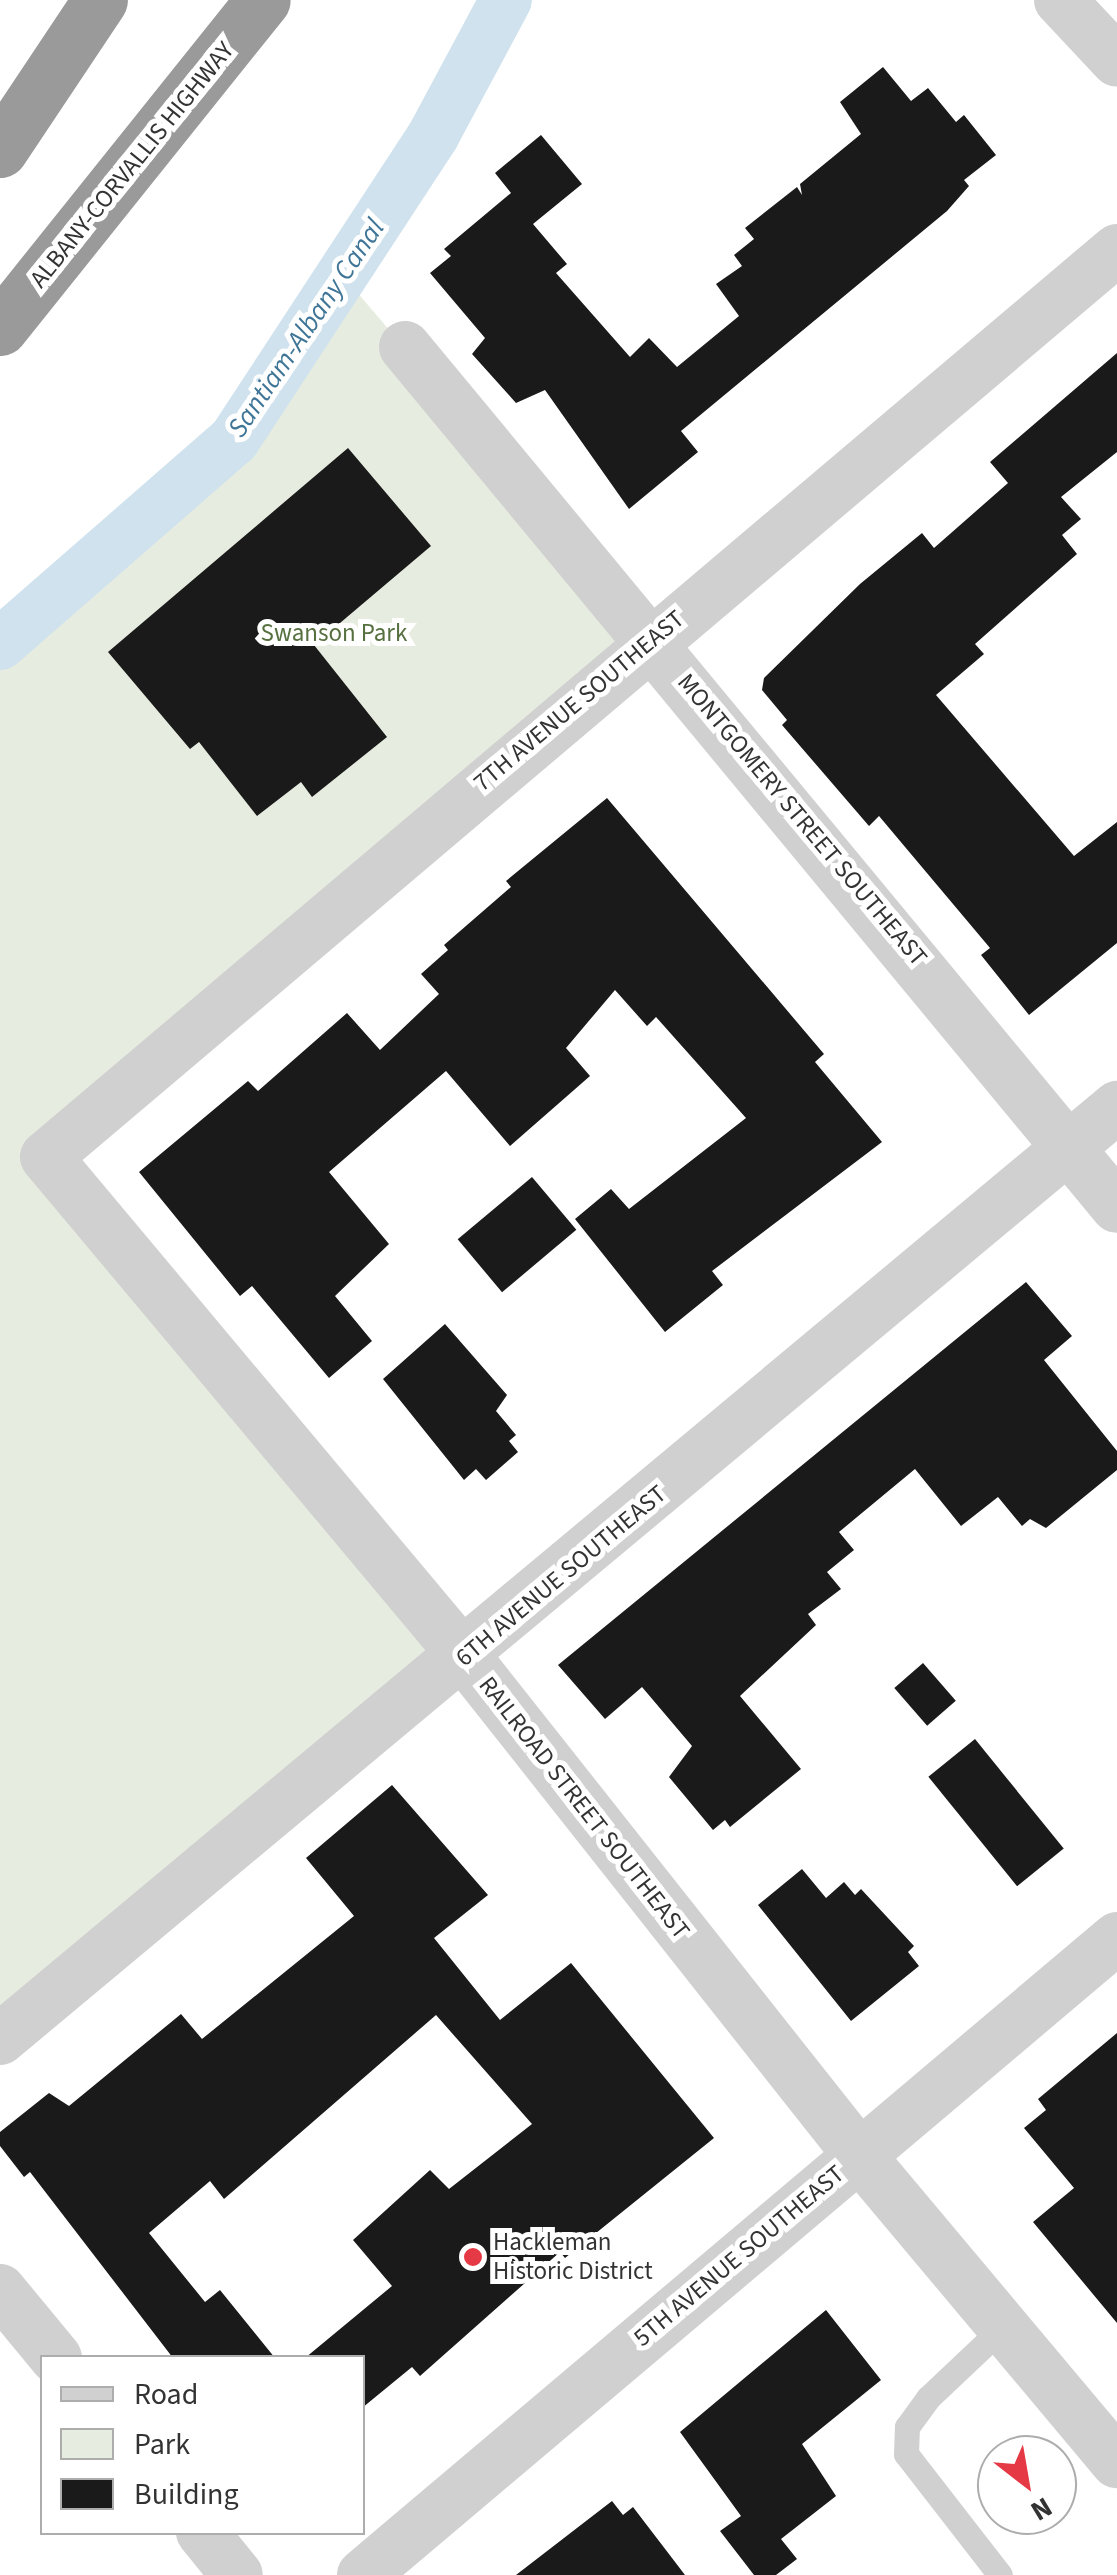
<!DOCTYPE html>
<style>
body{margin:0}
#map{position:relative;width:1117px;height:2575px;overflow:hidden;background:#fff;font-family:"Source Sans 3",sans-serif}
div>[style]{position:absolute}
.green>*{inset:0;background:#e6ecdf}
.canal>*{height:52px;margin:-26px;padding:0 26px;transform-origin:26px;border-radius:26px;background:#cfe2ee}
.building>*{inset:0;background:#1a1a1a;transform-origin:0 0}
.lane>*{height:25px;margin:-12.5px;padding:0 12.5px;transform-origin:12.5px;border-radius:12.5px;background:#d0d0d0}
.street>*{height:52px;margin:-26px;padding:0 26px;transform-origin:26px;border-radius:26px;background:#d0d0d0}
.highway>*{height:55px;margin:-27.5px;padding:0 27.5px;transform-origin:27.5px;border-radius:27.5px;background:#9a9a9a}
.dots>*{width:28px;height:28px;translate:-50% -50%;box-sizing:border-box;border:5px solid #fff;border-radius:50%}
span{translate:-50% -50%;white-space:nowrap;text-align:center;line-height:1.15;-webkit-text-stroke:10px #fff;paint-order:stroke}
.street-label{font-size:25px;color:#333}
.park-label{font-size:25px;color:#56703f}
.poi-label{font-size:25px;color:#333}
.left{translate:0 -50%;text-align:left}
.water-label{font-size:28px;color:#3f7597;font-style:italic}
.legend{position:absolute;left:40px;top:2355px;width:325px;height:180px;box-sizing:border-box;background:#fff;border:2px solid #adadad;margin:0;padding:12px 18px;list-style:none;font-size:30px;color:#333}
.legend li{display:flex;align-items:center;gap:20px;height:50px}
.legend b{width:50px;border:2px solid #adadad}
.north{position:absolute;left:977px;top:2435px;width:100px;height:100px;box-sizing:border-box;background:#fff;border:2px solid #adadad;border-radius:50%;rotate:149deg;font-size:28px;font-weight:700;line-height:40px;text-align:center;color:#333}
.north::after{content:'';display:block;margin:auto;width:35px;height:45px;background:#e63946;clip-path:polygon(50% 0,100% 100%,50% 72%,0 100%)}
</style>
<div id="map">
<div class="green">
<div style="clip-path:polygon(344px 277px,652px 638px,47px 1157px,465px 1657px,0 2039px,0 644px,234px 440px)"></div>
</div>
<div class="canal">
<div style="left:0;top:644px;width:310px;rotate:-41.1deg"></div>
<div style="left:234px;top:440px;width:366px;rotate:-56.8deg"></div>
<div style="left:434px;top:134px;width:152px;rotate:-61.8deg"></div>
</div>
<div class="building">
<div style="clip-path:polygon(883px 67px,911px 101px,928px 88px,956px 122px,964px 115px,996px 155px,964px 180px,969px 186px,947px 211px,681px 431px,698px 452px,629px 509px,545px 390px,516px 403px,472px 354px,485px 338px,430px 273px,451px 256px,444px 249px,511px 193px,495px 173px,541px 135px,582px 184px,533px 224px,567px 264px,556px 273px,630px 357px,649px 338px,677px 367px,739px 316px,716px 284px,742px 266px,734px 255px,754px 239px,745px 228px,797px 187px,802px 195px,800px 184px,861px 134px,840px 102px)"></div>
<div style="clip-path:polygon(1117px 353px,1117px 452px,1061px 497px,1081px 519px,1062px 535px,1077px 554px,975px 644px,984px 654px,936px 695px,1074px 856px,1117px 822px,1117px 943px,1029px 1015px,981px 955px,990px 948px,879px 816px,869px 826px,782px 725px,787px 720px,762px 690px,764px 678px,860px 584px,922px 533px,934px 548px,1008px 483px,990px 462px)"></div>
<div style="clip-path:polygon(348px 448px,431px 546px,314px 645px,387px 737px,312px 797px,301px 782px,257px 816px,199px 742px,190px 749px,108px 652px)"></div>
<div style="clip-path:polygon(607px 798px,824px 1054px,815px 1062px,882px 1142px,712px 1271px,723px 1285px,665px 1332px,575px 1219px,611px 1189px,629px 1209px,746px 1118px,656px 1017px,647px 1026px,615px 990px,566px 1048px,590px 1076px,510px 1146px,446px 1071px,329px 1172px,389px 1244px,335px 1296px,372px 1341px,329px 1378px,252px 1286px,240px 1296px,139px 1172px,248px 1081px,258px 1091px,347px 1013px,380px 1050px,439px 994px,421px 974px,448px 950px,444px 945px,511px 887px,506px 881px)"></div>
<div style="left:532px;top:1177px;width:69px;height:97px;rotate:50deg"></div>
<div style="clip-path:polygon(1026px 1282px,1072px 1336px,1044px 1360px,1117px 1451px,1117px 1470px,1046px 1528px,1030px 1519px,1022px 1526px,998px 1497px,961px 1526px,915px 1469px,839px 1532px,854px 1550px,827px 1572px,841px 1589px,808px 1614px,816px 1625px,740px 1696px,801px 1769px,730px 1827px,725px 1820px,713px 1830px,669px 1777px,692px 1746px,642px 1687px,605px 1719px,558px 1665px)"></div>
<div style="clip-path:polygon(445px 1324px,507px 1395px,496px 1411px,516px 1435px,509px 1441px,518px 1452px,486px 1480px,476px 1469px,464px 1480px,383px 1379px)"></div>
<div style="left:923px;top:1663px;width:50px;height:38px;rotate:49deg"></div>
<div style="left:975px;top:1739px;width:141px;height:60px;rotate:51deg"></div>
<div style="clip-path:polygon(392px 1785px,488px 1895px,434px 1938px,500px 2020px,571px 1963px,714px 2138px,565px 2258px,560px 2252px,420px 2376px,412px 2367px,362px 2408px,362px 2358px,305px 2358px,392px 2286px,353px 2240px,430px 2170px,449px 2189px,532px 2124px,436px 2015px,224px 2199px,210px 2181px,149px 2233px,205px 2302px,220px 2290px,275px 2358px,173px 2358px,30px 2172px,24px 2177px,0 2146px,0 2132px,49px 2093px,69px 2106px,181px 2014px,202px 2039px,354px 1916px,306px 1858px)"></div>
<div style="clip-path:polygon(802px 1869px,826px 1898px,844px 1882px,855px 1895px,861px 1889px,914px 1946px,908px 1952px,919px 1966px,851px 2021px,758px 1905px)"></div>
<div style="clip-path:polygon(1117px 2033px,1117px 2323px,1033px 2222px,1074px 2188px,1024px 2128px,1046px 2110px,1038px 2099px)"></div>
<div style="clip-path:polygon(826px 2310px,881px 2380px,802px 2444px,836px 2496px,781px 2539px,797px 2559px,776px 2575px,754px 2575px,720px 2531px,741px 2516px,680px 2432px)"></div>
<div style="clip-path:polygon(612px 2501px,623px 2515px,633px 2507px,685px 2575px,516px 2575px)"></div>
</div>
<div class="lane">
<div style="left:1000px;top:2575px;width:153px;rotate:-127.8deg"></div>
<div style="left:906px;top:2454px;width:27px;rotate:-88deg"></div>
<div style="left:907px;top:2427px;width:36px;rotate:-54deg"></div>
<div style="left:928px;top:2398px;width:103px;rotate:-43.4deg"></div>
</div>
<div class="street">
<div style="left:1060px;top:0;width:83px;rotate:46.9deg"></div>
<div style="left:1117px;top:250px;width:1403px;rotate:139.74deg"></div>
<div style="left:46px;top:1157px;width:652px;rotate:50.04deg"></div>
<div style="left:465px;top:1657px;width:635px;rotate:51.65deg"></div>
<div style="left:859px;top:2155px;width:401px;rotate:50deg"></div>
<div style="left:405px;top:347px;width:1116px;rotate:50.38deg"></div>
<div style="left:0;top:2039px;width:1455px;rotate:-39.84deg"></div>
<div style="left:0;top:2290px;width:88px;rotate:50.5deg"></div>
<div style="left:202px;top:2532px;width:55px;rotate:50.9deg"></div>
<div style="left:363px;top:2575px;width:987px;rotate:-40.19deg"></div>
</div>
<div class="highway">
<div style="left:0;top:150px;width:180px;rotate:-56.3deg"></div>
<div style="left:0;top:328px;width:420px;rotate:-51.3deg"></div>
</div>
<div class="dots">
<div style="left:473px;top:2257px;background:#e63946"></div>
</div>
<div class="street-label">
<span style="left:132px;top:165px;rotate:-51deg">ALBANY-CORVALLIS HIGHWAY</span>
<span style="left:579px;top:701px;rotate:-40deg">7TH AVENUE SOUTHEAST</span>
<span style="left:802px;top:820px;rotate:50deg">MONTGOMERY STREET SOUTHEAST</span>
<span style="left:561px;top:1576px;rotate:-40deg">6TH AVENUE SOUTHEAST</span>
<span style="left:584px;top:1808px;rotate:52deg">RAILROAD STREET SOUTHEAST</span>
<span style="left:739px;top:2256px;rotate:-40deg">5TH AVENUE SOUTHEAST</span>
</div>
<div class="park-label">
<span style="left:334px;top:633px">Swanson Park</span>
</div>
<div class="poi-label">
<span class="left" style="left:493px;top:2257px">Hackleman<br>Historic District</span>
</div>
<div class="water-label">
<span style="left:306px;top:328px;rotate:-56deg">Santiam-Albany Canal</span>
</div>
<ul class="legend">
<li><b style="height:12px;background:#d0d0d0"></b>Road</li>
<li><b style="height:28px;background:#e6ecdf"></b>Park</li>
<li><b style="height:28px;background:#1a1a1a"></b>Building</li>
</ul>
<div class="north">N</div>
</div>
